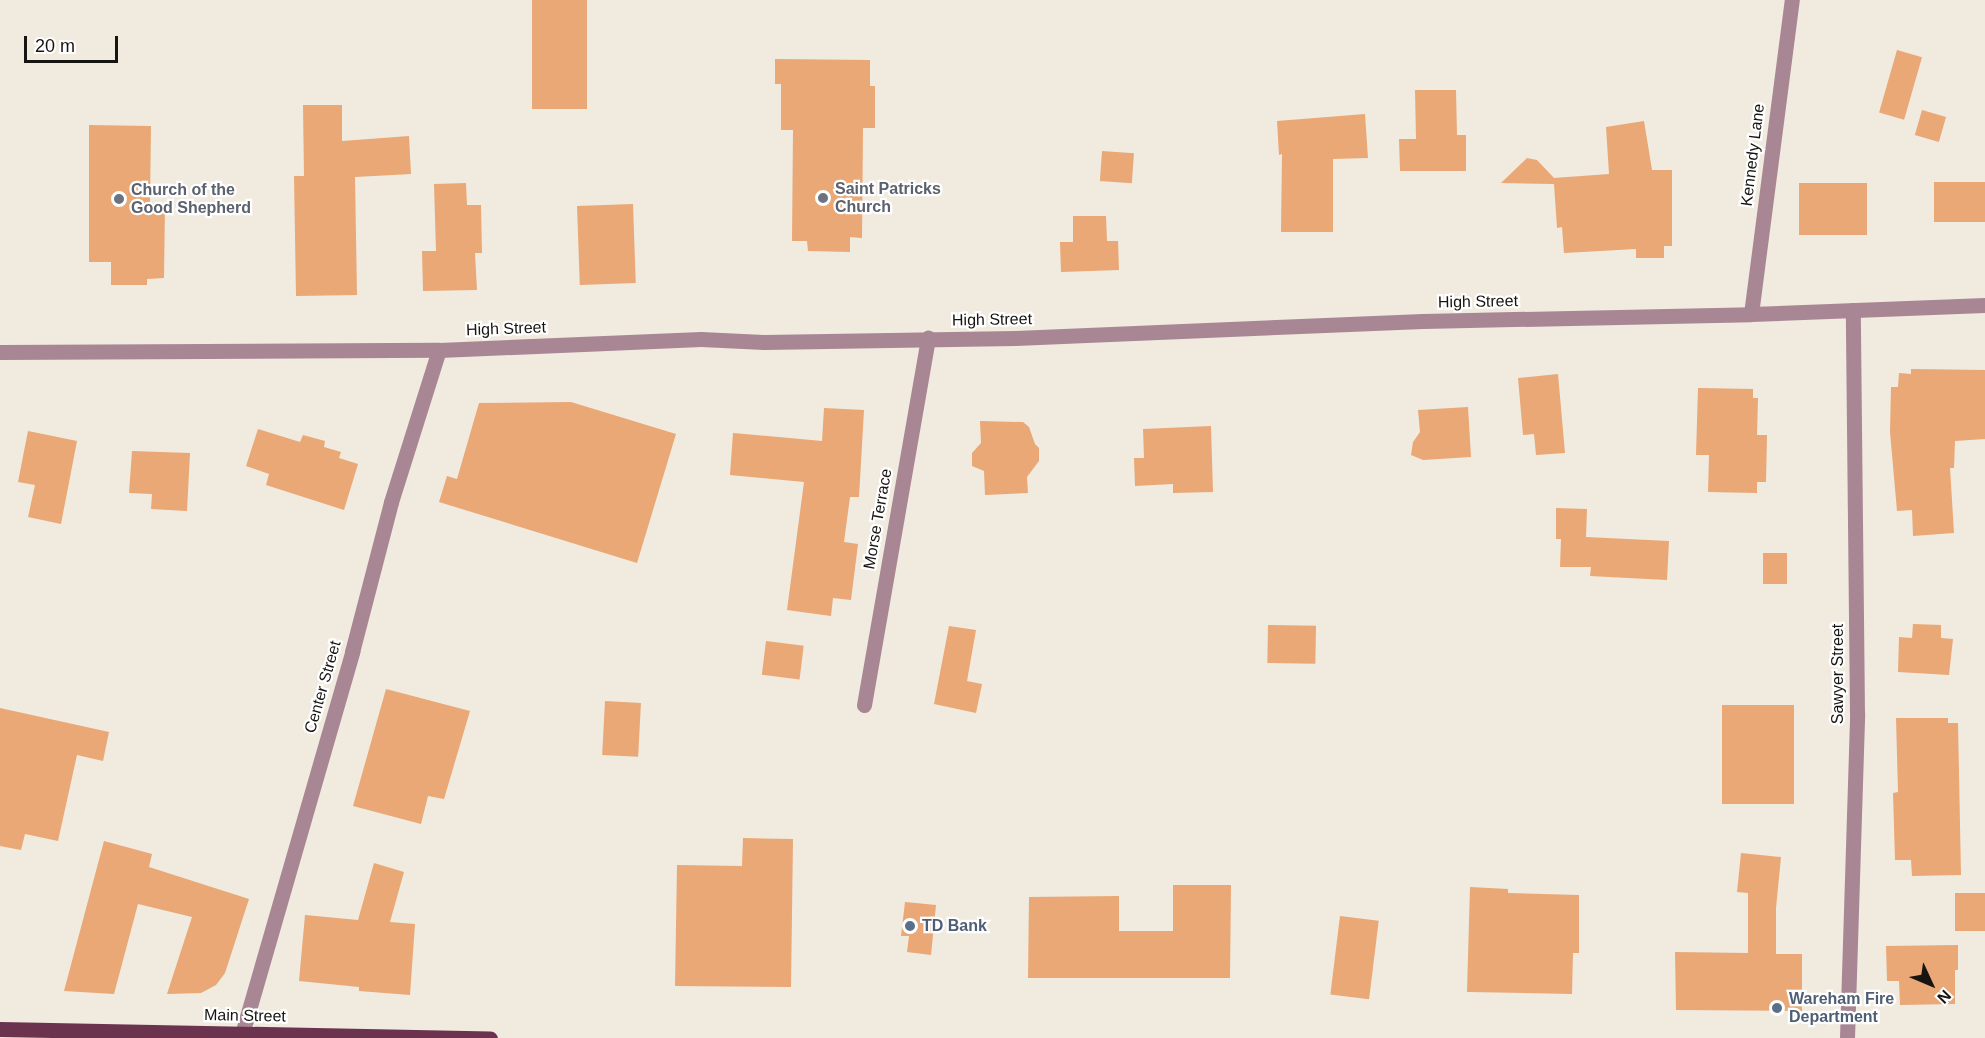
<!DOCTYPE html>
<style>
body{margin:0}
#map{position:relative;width:1985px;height:1038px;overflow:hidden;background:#f0eadf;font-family:Helvetica,sans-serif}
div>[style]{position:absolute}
.building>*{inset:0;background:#e9a875;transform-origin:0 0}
.minor>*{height:15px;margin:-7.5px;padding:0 7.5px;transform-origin:7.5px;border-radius:7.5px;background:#a88694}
.major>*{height:15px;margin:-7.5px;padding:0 7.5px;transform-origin:7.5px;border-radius:7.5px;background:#6b334e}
.dots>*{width:16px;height:16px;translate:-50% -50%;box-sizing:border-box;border:3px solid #fff;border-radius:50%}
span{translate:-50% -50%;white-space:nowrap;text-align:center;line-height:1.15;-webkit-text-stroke:4.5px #fff;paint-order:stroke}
.street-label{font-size:16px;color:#171511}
.worship-label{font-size:16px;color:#5b616d;font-weight:700}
.left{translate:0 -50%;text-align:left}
.service-label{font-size:16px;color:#4e5e75;font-weight:700}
.north{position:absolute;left:1901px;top:954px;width:60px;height:60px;-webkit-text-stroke:4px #fff;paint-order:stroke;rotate:134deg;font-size:16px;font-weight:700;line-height:24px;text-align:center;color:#171511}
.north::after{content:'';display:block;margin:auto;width:21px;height:27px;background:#171511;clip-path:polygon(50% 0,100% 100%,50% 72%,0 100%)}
.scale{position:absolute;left:24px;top:36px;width:94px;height:27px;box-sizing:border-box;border:3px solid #171511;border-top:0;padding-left:8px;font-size:18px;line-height:21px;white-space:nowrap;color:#171511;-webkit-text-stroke:4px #fff;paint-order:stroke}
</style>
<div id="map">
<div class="building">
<div style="left:532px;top:0;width:55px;height:109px"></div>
<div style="left:1897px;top:50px;width:26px;height:65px;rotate:16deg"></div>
<div style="clip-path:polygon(775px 59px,870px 60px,870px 86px,875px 86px,875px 128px,863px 128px,862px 238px,850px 237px,850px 252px,808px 251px,807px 241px,792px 241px,793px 130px,781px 130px,781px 84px,775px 84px)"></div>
<div style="clip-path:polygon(1415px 90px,1456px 90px,1457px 135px,1466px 135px,1466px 171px,1400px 171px,1399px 139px,1416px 139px)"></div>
<div style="clip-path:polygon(303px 105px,342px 105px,342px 141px,409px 136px,411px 174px,355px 177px,357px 295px,296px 296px,294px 176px,304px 176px)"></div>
<div style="left:1922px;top:110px;width:25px;height:26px;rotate:16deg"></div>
<div style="clip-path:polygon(1365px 114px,1368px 158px,1333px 159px,1333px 232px,1281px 232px,1282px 154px,1279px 155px,1277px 121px)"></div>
<div style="clip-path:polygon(1644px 121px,1652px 170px,1672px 170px,1672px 246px,1664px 246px,1664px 258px,1636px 258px,1636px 249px,1564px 253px,1562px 227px,1557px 228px,1554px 184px,1501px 183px,1527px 158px,1537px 160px,1554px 178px,1609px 174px,1606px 127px)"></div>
<div style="clip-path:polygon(89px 125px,151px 126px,150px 203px,165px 204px,164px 278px,147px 279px,147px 285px,111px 285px,111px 262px,89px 262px)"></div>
<div style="left:1102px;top:151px;width:32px;height:30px;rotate:4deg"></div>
<div style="left:1985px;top:182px;width:40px;height:51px;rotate:90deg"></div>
<div style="clip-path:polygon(466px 183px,467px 205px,481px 205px,482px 253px,475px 253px,477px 290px,423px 291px,422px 251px,436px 251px,434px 184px)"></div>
<div style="left:1799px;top:183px;width:68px;height:52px"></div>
<div style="left:633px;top:204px;width:79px;height:56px;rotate:88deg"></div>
<div style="clip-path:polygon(1073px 216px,1106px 216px,1107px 241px,1118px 241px,1119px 270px,1061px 272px,1060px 242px,1073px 242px)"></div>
<div style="clip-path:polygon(1911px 369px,1985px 370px,1985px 439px,1955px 441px,1954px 468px,1950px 468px,1954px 533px,1913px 536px,1912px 510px,1897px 511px,1890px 432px,1891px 387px,1898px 387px,1899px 373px,1911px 374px)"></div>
<div style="clip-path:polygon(1558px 374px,1565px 453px,1536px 455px,1534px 434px,1523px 435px,1518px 378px)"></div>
<div style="clip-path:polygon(1698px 388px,1753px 389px,1753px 398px,1758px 398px,1757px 435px,1767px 435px,1766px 482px,1757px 482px,1757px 493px,1708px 492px,1709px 455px,1696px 455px)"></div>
<div style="clip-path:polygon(571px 402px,676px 434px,637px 563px,439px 502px,447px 476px,457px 479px,479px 403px)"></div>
<div style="clip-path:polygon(1468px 407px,1471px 457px,1423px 460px,1411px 455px,1413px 442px,1420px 432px,1418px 410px)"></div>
<div style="clip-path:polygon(824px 408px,864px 410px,859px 497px,850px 497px,844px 542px,858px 544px,851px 600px,833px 598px,831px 616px,787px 610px,804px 482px,730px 475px,733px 433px,822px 441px)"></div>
<div style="clip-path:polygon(980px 421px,1023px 422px,1029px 427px,1035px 444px,1039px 448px,1039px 461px,1027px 477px,1028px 493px,985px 495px,984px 471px,972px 466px,972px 453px,981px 443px)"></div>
<div style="clip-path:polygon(1211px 426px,1213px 492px,1173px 493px,1173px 484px,1135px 486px,1134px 458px,1144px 458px,1143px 429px)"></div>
<div style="clip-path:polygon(258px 429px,300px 442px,303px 435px,325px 441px,324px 447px,341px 452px,339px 458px,358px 464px,344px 510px,266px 485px,269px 474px,246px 466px)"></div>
<div style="clip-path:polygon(28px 431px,77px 441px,61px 524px,28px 517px,35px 485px,18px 482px)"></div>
<div style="clip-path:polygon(132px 451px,190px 453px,187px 511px,151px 509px,152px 494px,129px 493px)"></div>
<div style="clip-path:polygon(1556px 508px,1587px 509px,1586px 537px,1669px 541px,1667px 580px,1590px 576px,1591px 567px,1560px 567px,1561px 539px,1556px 539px)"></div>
<div style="left:1763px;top:553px;width:24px;height:31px"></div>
<div style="clip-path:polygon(1913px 624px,1941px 625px,1941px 638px,1953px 639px,1949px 675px,1898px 672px,1899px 637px,1912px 638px)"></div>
<div style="left:1268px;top:625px;width:48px;height:38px;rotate:1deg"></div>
<div style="clip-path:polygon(949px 626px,976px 630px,967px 681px,982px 684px,976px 713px,934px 704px)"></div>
<div style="left:766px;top:641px;width:38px;height:34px;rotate:7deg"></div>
<div style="clip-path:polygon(386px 689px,470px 711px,444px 799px,428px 796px,421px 824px,353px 806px)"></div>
<div style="left:605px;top:701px;width:36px;height:54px;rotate:3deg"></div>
<div style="left:1722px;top:705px;width:72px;height:99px"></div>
<div style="clip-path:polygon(0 708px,109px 732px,103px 761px,77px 755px,58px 841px,25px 834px,21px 850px,0 846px)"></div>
<div style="clip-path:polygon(1896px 718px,1948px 718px,1948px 723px,1958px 723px,1961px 875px,1912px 876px,1911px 860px,1895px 860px,1893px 793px,1898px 792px)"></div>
<div style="clip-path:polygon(743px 838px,793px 839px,791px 987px,675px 986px,677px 865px,742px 866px)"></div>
<div style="clip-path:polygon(104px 841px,152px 854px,149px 867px,249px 899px,225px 973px,216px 985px,201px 993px,167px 994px,192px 917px,138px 904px,114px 994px,64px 991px)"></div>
<div style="clip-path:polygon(1741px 853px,1781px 857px,1776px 908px,1776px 954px,1802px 954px,1802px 1011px,1676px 1010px,1675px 952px,1748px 953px,1748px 893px,1737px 892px)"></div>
<div style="clip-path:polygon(374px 863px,404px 872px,390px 922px,415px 924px,410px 995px,359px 991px,359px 987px,299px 981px,305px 915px,358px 920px)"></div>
<div style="clip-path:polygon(1173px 885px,1231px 885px,1230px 978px,1028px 978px,1029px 897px,1119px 896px,1119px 931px,1173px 931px)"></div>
<div style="clip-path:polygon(1470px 887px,1508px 889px,1508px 893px,1579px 895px,1579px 953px,1573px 953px,1572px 994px,1467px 992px)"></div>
<div style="left:1985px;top:893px;width:38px;height:30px;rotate:90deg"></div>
<div style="clip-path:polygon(905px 902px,936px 905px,931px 955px,907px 952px,909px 936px,901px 936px)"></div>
<div style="left:1340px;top:916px;width:39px;height:79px;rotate:7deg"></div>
<div style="clip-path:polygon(1958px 945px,1958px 970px,1955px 970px,1955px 1004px,1900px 1005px,1899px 981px,1887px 981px,1886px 946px)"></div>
</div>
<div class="minor">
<div style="left:1751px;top:314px;width:317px;rotate:-82.6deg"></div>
<div style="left:0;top:352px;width:439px;rotate:-0.3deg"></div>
<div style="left:439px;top:350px;width:262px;rotate:-2.4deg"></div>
<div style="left:701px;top:339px;width:63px;rotate:2.7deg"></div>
<div style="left:764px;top:342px;width:251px;rotate:-0.9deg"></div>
<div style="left:1015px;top:338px;width:408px;rotate:-2.4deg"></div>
<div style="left:1423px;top:321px;width:328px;rotate:-1.2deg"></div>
<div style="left:1751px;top:314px;width:234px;rotate:-2.2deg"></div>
<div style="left:864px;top:705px;width:373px;rotate:-80.1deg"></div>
<div style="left:242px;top:1034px;width:398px;rotate:-73.9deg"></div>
<div style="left:352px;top:652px;width:155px;rotate:-75.4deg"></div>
<div style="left:391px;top:502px;width:159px;rotate:-72.5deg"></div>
<div style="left:1847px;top:1038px;width:325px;rotate:-88.2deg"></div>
<div style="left:1857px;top:713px;width:403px;rotate:-90.6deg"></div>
</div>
<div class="major">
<div style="left:0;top:1029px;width:490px;rotate:1.1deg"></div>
</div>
<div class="dots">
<div style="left:823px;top:198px;background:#6b7280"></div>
<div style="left:119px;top:199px;background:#6b7280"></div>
<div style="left:910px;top:926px;background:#5c6f8a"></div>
<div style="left:1777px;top:1008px;background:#5c6f8a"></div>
</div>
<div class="street-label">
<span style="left:1753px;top:155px;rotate:-83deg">Kennedy Lane</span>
<span style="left:1478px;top:302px;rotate:-1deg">High Street</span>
<span style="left:992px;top:320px;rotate:-1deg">High Street</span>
<span style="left:506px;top:329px;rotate:-2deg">High Street</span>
<span style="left:878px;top:519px;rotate:-80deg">Morse Terrace</span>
<span style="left:1838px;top:674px;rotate:-90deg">Sawyer Street</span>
<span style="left:323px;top:687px;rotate:-74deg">Center Street</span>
<span style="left:245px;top:1016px;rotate:1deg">Main Street</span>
</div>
<div class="worship-label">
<span class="left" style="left:835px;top:198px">Saint Patricks<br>Church</span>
<span class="left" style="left:131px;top:199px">Church of the<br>Good Shepherd</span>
</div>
<div class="service-label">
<span class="left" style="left:922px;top:926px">TD Bank</span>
<span class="left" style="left:1789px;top:1008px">Wareham Fire<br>Department</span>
</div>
<div class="north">N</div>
<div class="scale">20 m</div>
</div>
